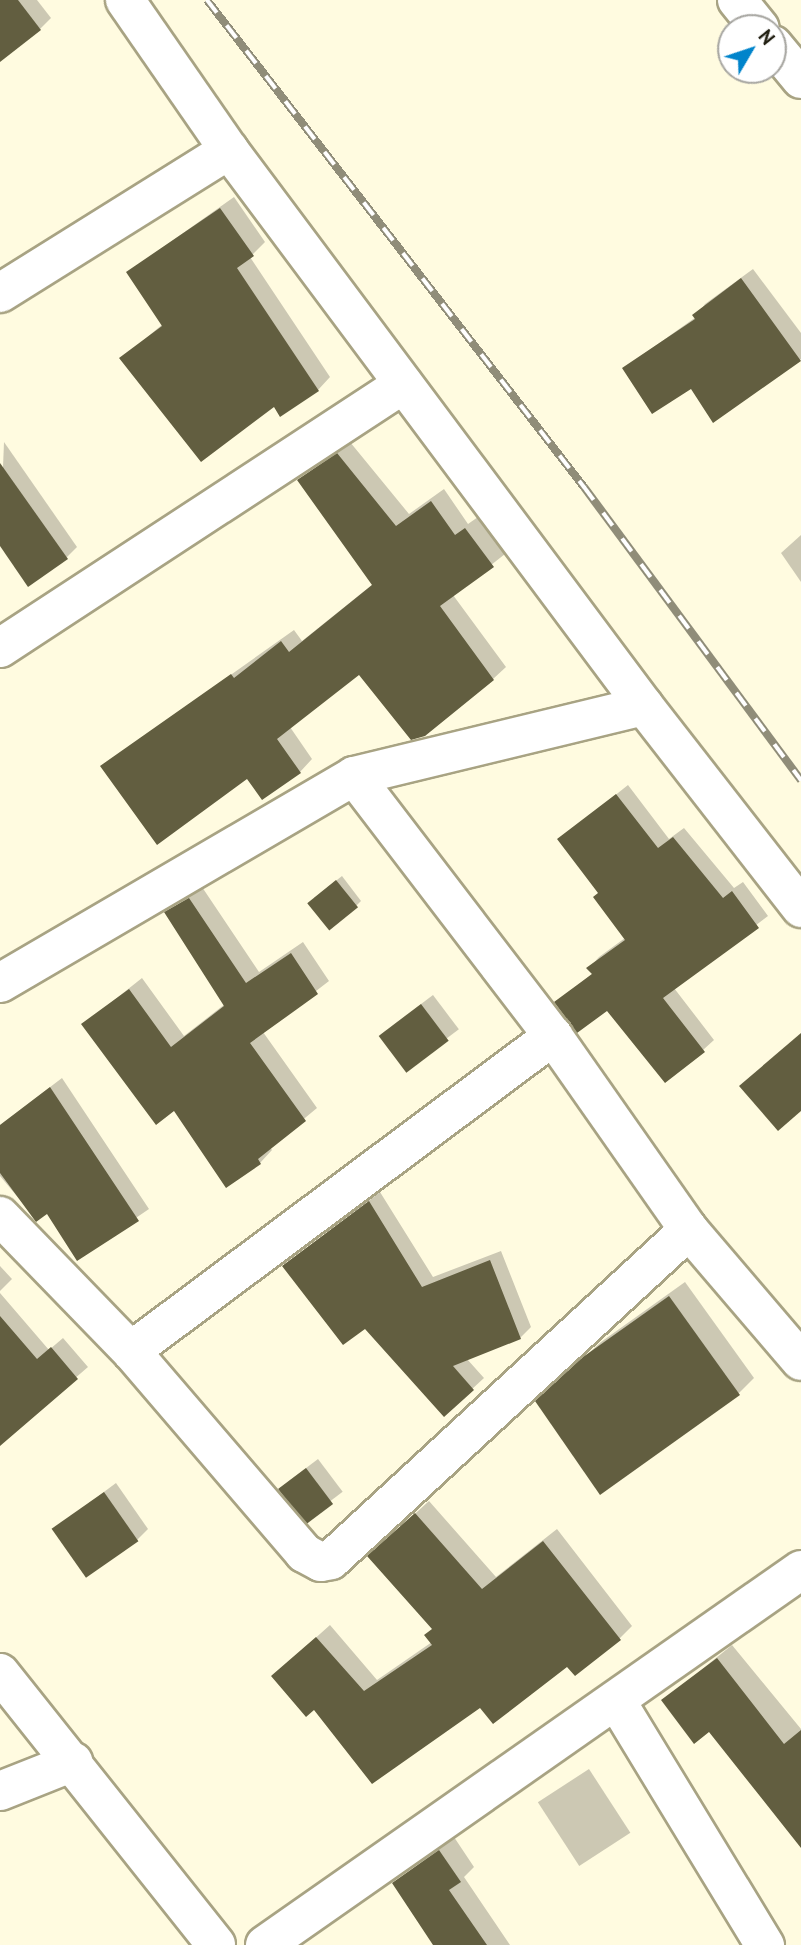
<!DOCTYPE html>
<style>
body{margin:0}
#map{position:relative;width:801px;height:1945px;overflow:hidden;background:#fffbe0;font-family:"PT Sans",sans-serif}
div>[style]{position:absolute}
.shadow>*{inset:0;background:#0003;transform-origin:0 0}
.building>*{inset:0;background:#625e40;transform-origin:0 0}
.roads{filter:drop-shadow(2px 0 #a8a383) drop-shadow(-2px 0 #a8a383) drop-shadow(0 2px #a8a383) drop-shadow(0 -2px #a8a383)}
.minor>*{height:38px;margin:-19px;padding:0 19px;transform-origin:19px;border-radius:19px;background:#fff}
.rail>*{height:8px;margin-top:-4px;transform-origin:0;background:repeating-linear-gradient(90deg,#fff 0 16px,#908d79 0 32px);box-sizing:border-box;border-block:2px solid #908d79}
span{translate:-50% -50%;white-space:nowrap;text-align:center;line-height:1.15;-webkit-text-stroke:7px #fff;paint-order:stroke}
.north{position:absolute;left:717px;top:14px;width:70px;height:70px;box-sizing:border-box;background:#fff;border:2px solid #a7a6a1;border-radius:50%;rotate:51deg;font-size:19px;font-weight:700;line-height:28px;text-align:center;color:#222013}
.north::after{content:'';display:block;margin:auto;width:24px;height:32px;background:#0084cb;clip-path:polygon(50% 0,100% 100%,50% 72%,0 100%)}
</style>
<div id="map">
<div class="shadow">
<div style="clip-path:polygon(0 0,37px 0,51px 18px,40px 29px)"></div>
<div style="clip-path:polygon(234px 197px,265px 242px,250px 257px,330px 377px,318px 390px,274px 404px,122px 358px,163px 324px,128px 272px)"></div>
<div style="clip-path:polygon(753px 269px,801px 333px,801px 359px,713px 420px,691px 386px,624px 368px,696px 317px,705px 304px)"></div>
<div style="clip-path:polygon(4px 442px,77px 547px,66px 558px,0 543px)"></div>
<div style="clip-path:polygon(350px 442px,409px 514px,444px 489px,468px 524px,478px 517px,505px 554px,453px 595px,506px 667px,493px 679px,360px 672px,290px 727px,312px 759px,300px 772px,247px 777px,102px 766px,294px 630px,302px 641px,373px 584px,299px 480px)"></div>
<div style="clip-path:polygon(801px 535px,801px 582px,781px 553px)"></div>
<div style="clip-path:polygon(628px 785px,669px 839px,684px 828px,734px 888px,743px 882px,768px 916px,674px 988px,714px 1040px,703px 1050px,607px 1008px,557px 1002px,593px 973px,589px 968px,599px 957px,625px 938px,600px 892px,559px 840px)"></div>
<div style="clip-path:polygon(342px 876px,361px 901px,356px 906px,314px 898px)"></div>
<div style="clip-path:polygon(202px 887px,259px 972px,303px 942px,329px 981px,263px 1032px,317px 1108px,270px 1147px,272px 1150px,260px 1163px,174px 1109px,84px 1024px,142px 978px,184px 1036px,225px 1004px,166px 913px)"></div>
<div style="left:433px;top:995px;width:43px;height:66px;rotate:53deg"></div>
<div style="clip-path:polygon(62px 1078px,149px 1209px,77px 1258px,47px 1212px,36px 1219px,0 1176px,0 1125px)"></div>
<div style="clip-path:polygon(380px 1192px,433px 1277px,501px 1251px,531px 1327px,520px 1338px,467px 1359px,484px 1378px,444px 1415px,365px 1326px,284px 1266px)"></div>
<div style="clip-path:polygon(0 1266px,12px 1279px,0 1291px)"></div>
<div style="clip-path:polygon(685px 1282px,754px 1378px,739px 1393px,553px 1386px,601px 1342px)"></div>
<div style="clip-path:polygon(0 1293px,49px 1350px,63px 1338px,88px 1367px,0 1443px)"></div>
<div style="left:318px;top:1459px;width:41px;height:48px;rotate:53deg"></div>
<div style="clip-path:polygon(116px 1483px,148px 1529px,137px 1540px,54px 1529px)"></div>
<div style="clip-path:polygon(429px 1501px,496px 1577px,557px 1529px,632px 1626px,619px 1639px,481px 1705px,314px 1707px,273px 1676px,330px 1625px,377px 1680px,432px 1642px,433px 1628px,383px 1543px)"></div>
<div style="clip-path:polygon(732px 1645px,801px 1729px,801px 1846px,710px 1729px,663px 1701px)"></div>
<div style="left:589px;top:1769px;width:76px;height:61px;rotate:57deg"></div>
<div style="clip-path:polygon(454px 1837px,474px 1867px,464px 1877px,510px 1945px,436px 1945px,394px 1883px)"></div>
</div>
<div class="building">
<div style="clip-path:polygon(0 0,18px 0,41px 30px,0 62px)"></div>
<div style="clip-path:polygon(220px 208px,254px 256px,237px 268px,319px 391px,280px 417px,274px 407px,201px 462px,119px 358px,162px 326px,126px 272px)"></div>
<div style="clip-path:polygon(741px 278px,801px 361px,713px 423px,691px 389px,652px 414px,622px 368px,695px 319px,692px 315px)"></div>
<div style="clip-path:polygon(337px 453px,396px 526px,431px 501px,455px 535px,465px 528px,494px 567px,440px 606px,494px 680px,425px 736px,411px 740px,359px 675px,277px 739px,301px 773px,262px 800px,247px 779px,157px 845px,100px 766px,231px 674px,234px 678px,281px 641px,289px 652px,372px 585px,297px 480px)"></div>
<div style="clip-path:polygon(0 463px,68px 559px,28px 587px,0 546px)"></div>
<div style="clip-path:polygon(616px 794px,658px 848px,673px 837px,723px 898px,732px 891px,759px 928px,663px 998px,705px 1052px,665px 1083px,607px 1011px,577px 1033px,554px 1002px,592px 974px,586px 968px,625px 940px,593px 897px,598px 893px,557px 839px)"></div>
<div style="left:336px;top:880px;width:35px;height:37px;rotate:51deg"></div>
<div style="clip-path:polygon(189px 898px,246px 983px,291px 953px,318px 994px,250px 1043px,306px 1121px,258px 1159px,261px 1164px,226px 1188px,174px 1111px,156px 1125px,81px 1024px,129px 989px,171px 1047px,224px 1006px,164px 912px)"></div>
<div style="left:421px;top:1004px;width:46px;height:53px;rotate:53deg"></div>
<div style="clip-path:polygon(801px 1033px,801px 1111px,778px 1131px,739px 1086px)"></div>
<div style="clip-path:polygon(50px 1087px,139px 1221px,77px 1261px,47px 1214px,36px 1222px,0 1173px,0 1125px)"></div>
<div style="clip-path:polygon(369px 1201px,422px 1287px,490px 1260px,521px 1339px,453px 1366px,474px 1390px,444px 1417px,365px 1329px,343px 1345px,282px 1266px)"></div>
<div style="clip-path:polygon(669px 1296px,740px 1395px,600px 1495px,535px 1401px,583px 1357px)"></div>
<div style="clip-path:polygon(0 1316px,37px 1359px,51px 1347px,78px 1379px,0 1446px)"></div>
<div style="left:306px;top:1468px;width:45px;height:35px;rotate:53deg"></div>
<div style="left:104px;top:1492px;width:60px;height:64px;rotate:55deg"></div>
<div style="clip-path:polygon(415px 1513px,482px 1589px,543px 1541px,621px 1640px,575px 1676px,567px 1667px,493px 1724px,480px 1708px,372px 1784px,314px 1710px,306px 1717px,271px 1676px,316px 1637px,364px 1691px,432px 1645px,424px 1635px,432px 1629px,367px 1556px)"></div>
<div style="clip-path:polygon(717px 1658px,784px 1744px,801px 1730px,801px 1848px,709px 1732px,694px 1744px,661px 1700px)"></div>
<div style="clip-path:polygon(439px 1850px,461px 1882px,449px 1890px,487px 1945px,433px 1945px,392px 1883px)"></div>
</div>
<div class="roads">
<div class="minor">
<div style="left:125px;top:0;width:183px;rotate:55.3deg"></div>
<div style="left:229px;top:150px;width:694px;rotate:53.26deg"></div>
<div style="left:644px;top:706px;width:256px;rotate:52.1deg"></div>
<div style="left:737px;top:0;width:36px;rotate:51deg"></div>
<div style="left:773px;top:45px;width:44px;rotate:50.5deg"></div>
<div style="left:0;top:293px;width:270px;rotate:-32deg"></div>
<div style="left:0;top:648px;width:482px;rotate:-33.2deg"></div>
<div style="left:354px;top:776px;width:327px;rotate:52.6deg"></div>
<div style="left:553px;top:1036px;width:237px;rotate:55deg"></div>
<div style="left:689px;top:1230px;width:172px;rotate:49.5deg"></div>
<div style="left:0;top:983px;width:410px;rotate:-30.3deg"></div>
<div style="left:354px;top:776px;width:298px;rotate:-13.6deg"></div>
<div style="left:0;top:1216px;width:188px;rotate:45.9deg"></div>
<div style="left:131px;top:1351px;width:266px;rotate:49.4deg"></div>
<div style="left:304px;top:1553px;width:19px;rotate:28deg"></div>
<div style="left:321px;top:1562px;width:10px;rotate:-11deg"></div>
<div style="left:331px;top:1560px;width:487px;rotate:-42.7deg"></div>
<div style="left:131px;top:1351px;width:527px;rotate:-36.74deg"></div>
<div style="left:0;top:1673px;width:347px;rotate:51.5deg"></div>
<div style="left:617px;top:1702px;width:285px;rotate:58.7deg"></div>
<div style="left:0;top:1791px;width:79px;rotate:-21.7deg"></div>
<div style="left:265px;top:1945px;width:654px;rotate:-34.98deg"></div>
</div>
</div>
<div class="rail">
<div style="left:207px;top:0;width:616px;rotate:52.26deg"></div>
<div style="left:584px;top:487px;width:365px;rotate:53.5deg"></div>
</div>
<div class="north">N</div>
</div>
